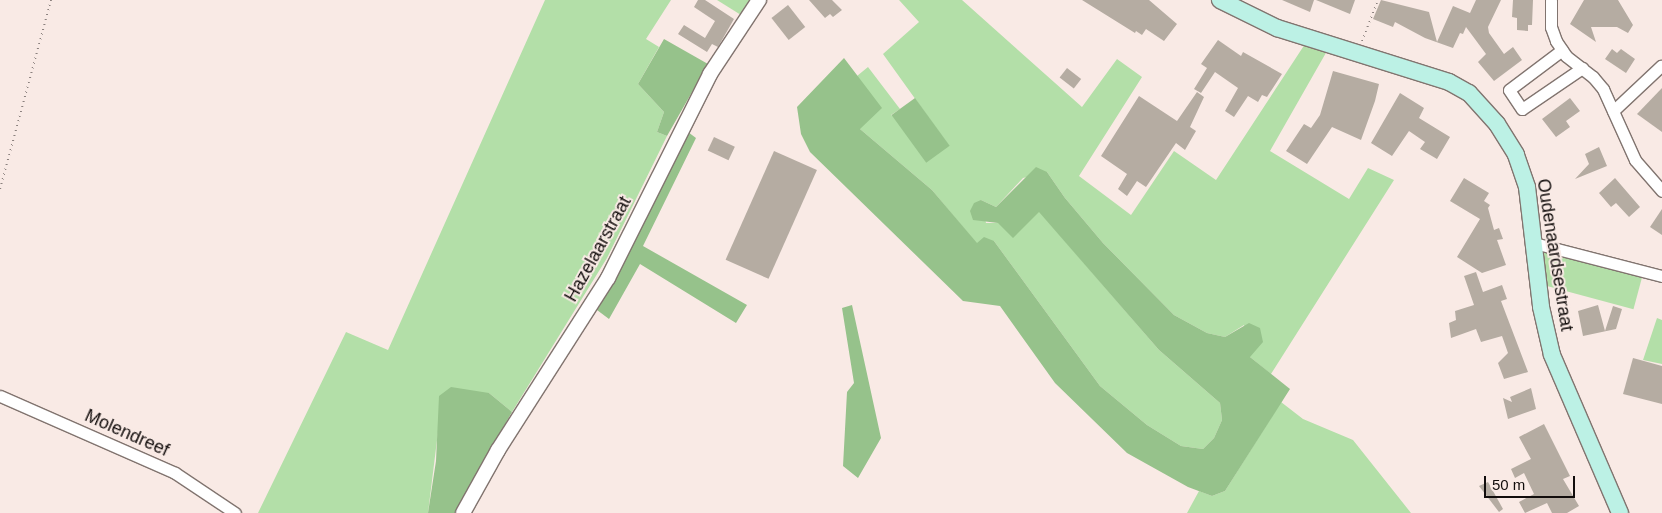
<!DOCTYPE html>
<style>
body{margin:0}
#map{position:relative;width:1662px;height:513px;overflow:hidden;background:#f9eae5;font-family:Helvetica,sans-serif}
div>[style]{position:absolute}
.green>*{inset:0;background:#b3dfa8;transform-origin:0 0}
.forest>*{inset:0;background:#96c28b;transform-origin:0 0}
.building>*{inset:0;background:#b5aca2;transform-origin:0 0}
.path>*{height:2px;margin-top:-1px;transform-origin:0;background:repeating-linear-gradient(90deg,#8b817e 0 1px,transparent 0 5px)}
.roads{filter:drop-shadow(1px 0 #81746f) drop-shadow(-1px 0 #81746f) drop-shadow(0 1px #81746f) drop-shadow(0 -1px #81746f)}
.minor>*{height:11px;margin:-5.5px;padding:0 5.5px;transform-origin:5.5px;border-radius:5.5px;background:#fff}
.tertiary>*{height:14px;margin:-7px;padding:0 7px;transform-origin:7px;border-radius:7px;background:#fff}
.secondary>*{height:16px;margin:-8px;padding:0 8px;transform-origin:8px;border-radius:8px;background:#bcf1e5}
span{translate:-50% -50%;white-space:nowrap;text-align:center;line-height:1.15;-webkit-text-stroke:4px #f9eae5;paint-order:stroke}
.street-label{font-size:18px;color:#120d0c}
.scale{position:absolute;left:1484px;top:476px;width:91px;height:22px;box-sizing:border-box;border:2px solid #120d0c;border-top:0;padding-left:6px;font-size:15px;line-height:18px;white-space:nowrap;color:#120d0c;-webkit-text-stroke:4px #f9eae5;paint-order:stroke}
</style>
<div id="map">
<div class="green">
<div style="clip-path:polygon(545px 0,671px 0,646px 39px,659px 47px,638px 84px,664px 112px,657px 132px,667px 136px,607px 258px,512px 412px,489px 393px,438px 432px,428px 513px,258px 513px,346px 332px,388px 350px)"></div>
<div style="clip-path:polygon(717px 0,751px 0,741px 15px)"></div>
<div style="clip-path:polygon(899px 0,962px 0,1082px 107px,1117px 59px,1142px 77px,1079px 176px,1131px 215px,1174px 151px,1216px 180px,1305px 44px,1327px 51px,1270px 151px,1349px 199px,1368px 168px,1394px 180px,1271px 374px,1250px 357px,1244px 325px,1225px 337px,1207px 333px,1174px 315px,1103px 243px,1065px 198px,1047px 172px,1023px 178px,996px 207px,981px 200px,986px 223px,998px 223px,1039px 211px,1159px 350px,1220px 403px,1222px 420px,1214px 438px,1203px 449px,1181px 446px,1147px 425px,1100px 386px,994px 241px,977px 244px,932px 190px,860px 129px,857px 76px,868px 67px,900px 109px,891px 115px,949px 146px,883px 54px,919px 22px)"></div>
<div style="left:1544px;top:249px;width:102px;height:35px;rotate:15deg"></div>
<div style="clip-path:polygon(1657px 318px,1662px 320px,1662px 364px,1643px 360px)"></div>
<div style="clip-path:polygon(1281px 402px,1303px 419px,1353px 440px,1411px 513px,1187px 513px,1199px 491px,1212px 496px,1225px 491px)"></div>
</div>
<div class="forest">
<div style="clip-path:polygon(664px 39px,708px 64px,667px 136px,657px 132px,664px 112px,638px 84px)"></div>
<div style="clip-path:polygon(844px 58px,882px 108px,860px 129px,932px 190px,977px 243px,984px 237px,994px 241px,1100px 386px,1147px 425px,1181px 446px,1203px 449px,1214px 438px,1222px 420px,1220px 403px,1159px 350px,1039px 212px,1013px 238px,998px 223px,973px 220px,970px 211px,974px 203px,981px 200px,996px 207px,1036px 167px,1047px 172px,1065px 198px,1103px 243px,1174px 315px,1207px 333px,1225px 337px,1249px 323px,1260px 328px,1263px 342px,1250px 357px,1290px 389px,1225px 491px,1212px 496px,1188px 487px,1127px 453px,1055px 383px,1000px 306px,963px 301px,810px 152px,801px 134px,797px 107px)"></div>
<div style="left:915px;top:98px;width:59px;height:29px;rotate:54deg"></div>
<div style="clip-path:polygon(688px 132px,696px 138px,643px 246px,747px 305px,736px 323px,640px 264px,609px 319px,597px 310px)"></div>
<div style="clip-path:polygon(852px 305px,881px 438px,858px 478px,843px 466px,847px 392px,854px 383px,842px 308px)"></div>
<div style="clip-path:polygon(451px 387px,489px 393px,512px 412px,455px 513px,428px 513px,436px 461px,439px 396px)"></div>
</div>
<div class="building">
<div style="clip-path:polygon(698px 0,705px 0,734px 19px,718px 47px,712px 44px,707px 52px,678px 34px,684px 25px,705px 38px,715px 21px,694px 7px)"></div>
<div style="clip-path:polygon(809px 0,832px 0,842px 10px,833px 17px,830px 14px,825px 18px)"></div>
<div style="clip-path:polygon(1082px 0,1149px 0,1177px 24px,1164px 41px,1146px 29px,1142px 35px,1136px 31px,1135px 33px)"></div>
<div style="clip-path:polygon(1282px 0,1314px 0,1310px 12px)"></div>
<div style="clip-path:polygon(1316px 0,1355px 0,1350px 14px)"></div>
<div style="clip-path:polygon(1381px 0,1429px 12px,1437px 42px,1453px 6px,1470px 13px,1476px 0,1501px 0,1488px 27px,1489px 33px,1504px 54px,1513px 47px,1522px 60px,1494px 81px,1478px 62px,1486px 54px,1466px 27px,1463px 34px,1460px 33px,1453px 48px,1425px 38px,1395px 22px,1393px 27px,1373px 19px)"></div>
<div style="clip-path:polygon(1513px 0,1533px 0,1532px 25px,1528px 25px,1528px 31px,1517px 30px,1517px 18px,1512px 17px)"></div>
<div style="clip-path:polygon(1584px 0,1618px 0,1633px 25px,1628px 33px,1617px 27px,1591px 27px,1596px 42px,1570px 24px)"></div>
<div style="left:788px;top:5px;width:28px;height:21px;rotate:52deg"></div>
<div style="clip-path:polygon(1218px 40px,1241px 56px,1243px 52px,1282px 74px,1267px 97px,1262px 95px,1258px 102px,1248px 96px,1234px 117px,1225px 111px,1238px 88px,1215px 72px,1201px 93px,1194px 89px,1207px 68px,1201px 64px)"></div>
<div style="clip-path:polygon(1612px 49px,1617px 53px,1621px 49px,1635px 59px,1626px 73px,1605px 59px)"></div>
<div style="left:1067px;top:68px;width:18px;height:12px;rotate:38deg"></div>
<div style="clip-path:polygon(1333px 71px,1379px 84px,1375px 101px,1361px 140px,1332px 127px,1307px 164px,1286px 151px,1304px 124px,1311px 128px,1320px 115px)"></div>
<div style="clip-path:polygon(1662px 88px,1662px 132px,1637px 114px)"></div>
<div style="clip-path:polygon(1197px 92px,1204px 97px,1190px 127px,1196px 131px,1185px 150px,1176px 143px,1146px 187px,1137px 181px,1127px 196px,1118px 189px,1127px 174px,1101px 156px,1139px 96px,1177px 121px)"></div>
<div style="clip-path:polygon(1400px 93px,1424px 108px,1419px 118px,1450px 137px,1437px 159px,1420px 149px,1425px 142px,1409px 131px,1392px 156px,1371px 143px)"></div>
<div style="clip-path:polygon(1570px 98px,1580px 111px,1566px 121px,1570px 127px,1556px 137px,1542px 119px)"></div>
<div style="left:714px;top:137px;width:23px;height:15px;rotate:25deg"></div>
<div style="clip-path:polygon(1599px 147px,1607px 166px,1575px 179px,1589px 164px,1585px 154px)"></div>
<div style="left:774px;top:151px;width:47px;height:119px;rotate:24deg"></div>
<div style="clip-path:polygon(1464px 178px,1489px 193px,1484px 201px,1490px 205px,1488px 208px,1494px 230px,1499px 228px,1503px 239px,1497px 240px,1506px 265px,1482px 273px,1457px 257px,1480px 219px,1450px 201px)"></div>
<div style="clip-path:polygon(1615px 178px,1640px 207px,1629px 217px,1616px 203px,1611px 207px,1599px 193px)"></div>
<div style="clip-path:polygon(1662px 209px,1662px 235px,1650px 227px)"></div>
<div style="clip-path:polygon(1476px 272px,1483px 292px,1502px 285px,1507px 299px,1501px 301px,1528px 372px,1504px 379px,1498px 363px,1508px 353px,1502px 336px,1481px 342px,1476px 329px,1451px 338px,1449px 323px,1456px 320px,1455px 311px,1474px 305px,1464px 276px)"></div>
<div style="clip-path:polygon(1598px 305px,1605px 331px,1613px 306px,1622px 309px,1616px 329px,1583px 336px,1578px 311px)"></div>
<div style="clip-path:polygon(1633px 358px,1662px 366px,1662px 404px,1623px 394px)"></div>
<div style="clip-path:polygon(1531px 388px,1536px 409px,1508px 419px,1503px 398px,1512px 402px,1510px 397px)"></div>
<div style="clip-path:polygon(1544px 424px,1570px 476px,1563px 479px,1579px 506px,1567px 513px,1552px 513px,1547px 503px,1525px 513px,1519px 502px,1534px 494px,1524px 473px,1515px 478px,1511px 469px,1531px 459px,1519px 437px)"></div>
<div style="clip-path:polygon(1488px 482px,1503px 509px,1499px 512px,1479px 486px)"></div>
</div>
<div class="path">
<div style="left:1362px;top:41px;width:44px;rotate:-68.7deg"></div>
<div style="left:0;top:189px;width:196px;rotate:-74.9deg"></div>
</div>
<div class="roads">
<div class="minor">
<div style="left:1551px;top:0;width:27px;rotate:90deg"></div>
<div style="left:1551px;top:27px;width:15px;rotate:70deg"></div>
<div style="left:1556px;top:41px;width:18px;rotate:56deg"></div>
<div style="left:1566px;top:56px;width:34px;rotate:38deg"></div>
<div style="left:1593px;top:77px;width:16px;rotate:50deg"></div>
<div style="left:1603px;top:89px;width:78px;rotate:65.7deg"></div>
<div style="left:1635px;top:160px;width:41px;rotate:48.9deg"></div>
<div style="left:1562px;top:50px;width:66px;rotate:143deg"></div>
<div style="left:1509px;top:90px;width:23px;rotate:56deg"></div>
<div style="left:1522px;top:109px;width:73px;rotate:-34.3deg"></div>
<div style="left:1613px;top:111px;width:66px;rotate:-43.2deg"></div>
<div style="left:1534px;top:243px;width:132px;rotate:14.5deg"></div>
<div style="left:0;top:396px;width:191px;rotate:23.7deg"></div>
<div style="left:175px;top:473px;width:72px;rotate:33.7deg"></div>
</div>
<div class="tertiary">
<div style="left:463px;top:513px;width:72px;rotate:-60.9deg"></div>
<div style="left:498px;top:450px;width:204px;rotate:-57.4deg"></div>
<div style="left:608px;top:278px;width:228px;rotate:-63.4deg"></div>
<div style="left:710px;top:74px;width:89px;rotate:-56.5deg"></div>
</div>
<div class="secondary">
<div style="left:1220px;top:0;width:64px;rotate:26.2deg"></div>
<div style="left:1277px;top:28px;width:180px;rotate:17.4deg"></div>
<div style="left:1449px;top:82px;width:23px;rotate:29deg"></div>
<div style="left:1469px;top:93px;width:42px;rotate:47.9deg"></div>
<div style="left:1497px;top:124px;width:36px;rotate:58deg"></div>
<div style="left:1516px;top:155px;width:34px;rotate:71deg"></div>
<div style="left:1527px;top:187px;width:121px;rotate:83.3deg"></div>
<div style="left:1541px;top:307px;width:49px;rotate:77.1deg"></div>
<div style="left:1552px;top:355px;width:172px;rotate:66.7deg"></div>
</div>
</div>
<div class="street-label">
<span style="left:598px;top:249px;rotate:-61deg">Hazelaarstraat</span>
<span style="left:1555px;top:255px;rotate:81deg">Oudenaardsestraat</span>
<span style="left:127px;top:433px;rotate:24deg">Molendreef</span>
</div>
<div class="scale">50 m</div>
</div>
